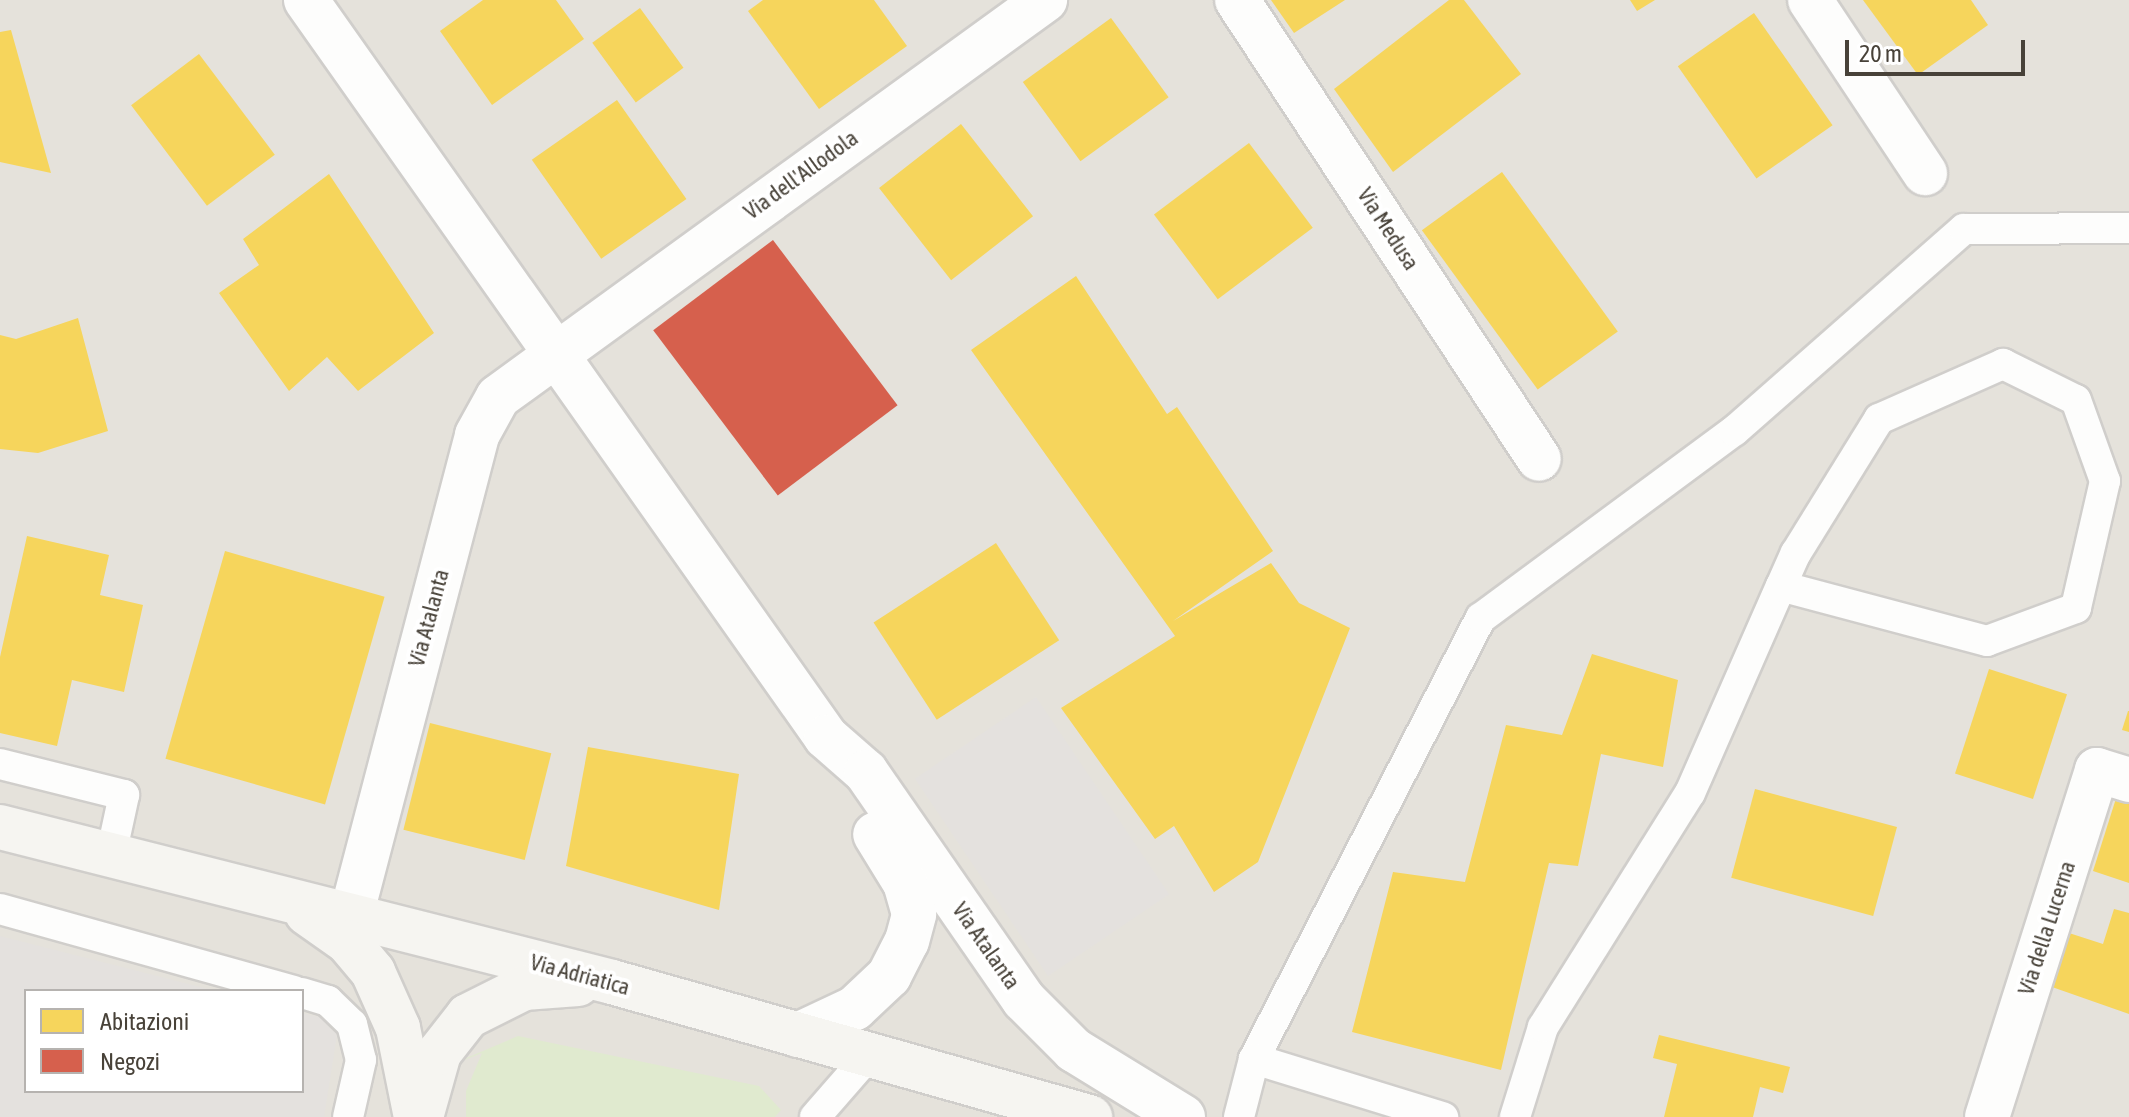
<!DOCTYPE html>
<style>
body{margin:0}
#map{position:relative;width:2129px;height:1117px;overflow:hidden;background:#f2f0ed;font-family:"Asap Condensed",sans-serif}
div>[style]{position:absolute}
.residential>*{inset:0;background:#e5e2db}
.green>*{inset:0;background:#e0eacf}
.parking>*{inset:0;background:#e4e1de;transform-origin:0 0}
.homes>*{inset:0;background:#f6d55c;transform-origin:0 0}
.shops>*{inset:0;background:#d6604d;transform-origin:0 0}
.roads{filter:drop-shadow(2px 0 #d0cecb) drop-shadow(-2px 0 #d0cecb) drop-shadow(0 2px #d0cecb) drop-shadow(0 -2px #d0cecb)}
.service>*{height:30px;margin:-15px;padding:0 15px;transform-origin:15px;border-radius:15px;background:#fdfdfc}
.minor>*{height:44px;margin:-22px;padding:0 22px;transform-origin:22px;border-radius:22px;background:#fdfdfc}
.secondary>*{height:44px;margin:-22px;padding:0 22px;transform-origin:22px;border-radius:22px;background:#f6f5f1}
span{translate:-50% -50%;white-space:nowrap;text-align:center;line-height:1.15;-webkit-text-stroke:8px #fff;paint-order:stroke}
.street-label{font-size:22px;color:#484239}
.legend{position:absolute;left:24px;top:989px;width:280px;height:104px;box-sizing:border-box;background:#fff;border:2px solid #b6b3b0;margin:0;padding:10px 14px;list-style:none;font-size:24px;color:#484239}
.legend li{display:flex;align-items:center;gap:16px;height:40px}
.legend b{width:40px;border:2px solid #b6b3b0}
.scale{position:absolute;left:1845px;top:40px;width:180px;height:36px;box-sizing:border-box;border:4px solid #484239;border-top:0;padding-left:10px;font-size:24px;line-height:28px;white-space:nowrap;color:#484239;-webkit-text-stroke:6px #fff;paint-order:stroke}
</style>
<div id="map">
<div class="residential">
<div style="clip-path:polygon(evenodd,0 0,2129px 0,2129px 1117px,0 1117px,0 0,26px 991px,302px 991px,302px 1091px,26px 1091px,26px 991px)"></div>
</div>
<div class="green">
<div style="clip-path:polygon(518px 1036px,759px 1086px,781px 1110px,775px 1117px,466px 1117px,466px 1091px,482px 1053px,443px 1068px)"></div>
</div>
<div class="parking">
<div style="left:1036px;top:697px;width:238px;height:146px;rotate:56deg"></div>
<div style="clip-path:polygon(0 936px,216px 991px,26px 991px,26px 1091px,302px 1091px,302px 1013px,339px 1022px,324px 1117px,0 1117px)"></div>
</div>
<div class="homes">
<div style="clip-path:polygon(483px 0,556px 0,584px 39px,492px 105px,440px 31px)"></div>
<div style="clip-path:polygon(763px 0,874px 0,907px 46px,819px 109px,748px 11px)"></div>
<div style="clip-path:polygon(1271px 0,1345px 0,1294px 33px)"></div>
<div style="clip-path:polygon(1449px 0,1464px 0,1521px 74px,1393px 172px,1334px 89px)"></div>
<div style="clip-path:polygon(1630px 0,1655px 0,1637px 11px)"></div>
<div style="clip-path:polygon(1863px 0,1971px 0,1988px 25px,1918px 75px)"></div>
<div style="left:640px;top:8px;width:74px;height:59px;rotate:54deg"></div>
<div style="left:1754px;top:13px;width:137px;height:93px;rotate:55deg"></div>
<div style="left:1111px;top:18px;width:98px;height:109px;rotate:54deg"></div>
<div style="clip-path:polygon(11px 30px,51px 173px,0 162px,0 32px)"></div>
<div style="left:199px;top:54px;width:126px;height:85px;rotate:53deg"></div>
<div style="left:617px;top:100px;width:121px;height:104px;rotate:55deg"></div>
<div style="left:961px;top:124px;width:117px;height:104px;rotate:52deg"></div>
<div style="left:1249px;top:143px;width:106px;height:119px;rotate:53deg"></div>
<div style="left:1502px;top:172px;width:197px;height:99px;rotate:54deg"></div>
<div style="clip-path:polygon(329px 174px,434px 333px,358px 391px,327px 357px,289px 391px,219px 293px,259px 265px,243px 239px)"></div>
<div style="clip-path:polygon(1076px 276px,1167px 414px,1177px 407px,1273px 551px,1173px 621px,1271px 563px,1299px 603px,1350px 628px,1258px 862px,1214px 892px,1174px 826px,1155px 839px,1061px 708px,1175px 636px,971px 350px)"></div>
<div style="clip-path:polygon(78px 318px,108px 431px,38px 453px,0 449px,0 335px,16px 339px)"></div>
<div style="clip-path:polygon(27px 536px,109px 555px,100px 595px,143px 605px,124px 692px,72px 680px,57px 746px,0 733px,0 657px)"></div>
<div style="left:996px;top:543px;width:116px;height:146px;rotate:57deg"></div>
<div style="left:225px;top:551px;width:166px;height:216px;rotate:16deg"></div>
<div style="clip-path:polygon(1592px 654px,1678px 680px,1663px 767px,1601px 754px,1578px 866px,1549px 863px,1501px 1070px,1352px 1032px,1393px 872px,1465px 882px,1506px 725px,1562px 735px)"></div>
<div style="left:1989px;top:669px;width:82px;height:110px;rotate:18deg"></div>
<div style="clip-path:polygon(2128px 711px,2129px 711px,2129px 732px,2122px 730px)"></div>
<div style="left:430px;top:723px;width:125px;height:110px;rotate:14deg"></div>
<div style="clip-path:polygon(588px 747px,739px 774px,719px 910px,566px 866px)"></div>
<div style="left:1755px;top:789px;width:147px;height:92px;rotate:15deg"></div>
<div style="clip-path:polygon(2119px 789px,2129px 792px,2129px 883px,2093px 871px)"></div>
<div style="clip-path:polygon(2114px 909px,2129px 913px,2129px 1014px,2052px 987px,2069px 933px,2103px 944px)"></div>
<div style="clip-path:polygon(1659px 1035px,1790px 1067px,1783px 1093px,1760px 1087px,1753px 1117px,1664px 1117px,1677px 1064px,1653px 1058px)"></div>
</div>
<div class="shops">
<div style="left:773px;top:240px;width:207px;height:150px;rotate:53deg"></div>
</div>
<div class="roads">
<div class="service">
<div style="left:0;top:764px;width:128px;rotate:14deg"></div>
<div style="left:124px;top:795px;width:61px;rotate:102.2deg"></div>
<div style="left:0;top:909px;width:305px;rotate:15.6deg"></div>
<div style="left:302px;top:993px;width:27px;rotate:17deg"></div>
<div style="left:328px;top:1001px;width:33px;rotate:44deg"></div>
<div style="left:352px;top:1024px;width:37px;rotate:76deg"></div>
<div style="left:361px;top:1060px;width:58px;rotate:102.8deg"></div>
<div style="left:1254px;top:1059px;width:496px;rotate:-62.8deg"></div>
<div style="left:1481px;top:618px;width:315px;rotate:-36.5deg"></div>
<div style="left:1734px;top:431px;width:306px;rotate:-41.3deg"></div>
<div style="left:1964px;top:229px;width:165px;rotate:-0.3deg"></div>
<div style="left:815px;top:1117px;width:82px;rotate:-48.9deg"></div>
<div style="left:1239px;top:1117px;width:60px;rotate:-75.5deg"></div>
<div style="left:1254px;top:1059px;width:198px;rotate:17.1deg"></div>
<div style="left:1515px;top:1117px;width:94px;rotate:-72.7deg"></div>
<div style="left:1543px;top:1027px;width:276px;rotate:-57.9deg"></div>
<div style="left:1690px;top:793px;width:226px;rotate:-66.3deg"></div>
<div style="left:1781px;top:586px;width:36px;rotate:-66deg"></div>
<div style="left:1796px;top:553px;width:158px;rotate:-58.2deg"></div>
<div style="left:1879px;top:419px;width:136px;rotate:-23.9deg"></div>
<div style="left:2003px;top:364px;width:81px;rotate:26.3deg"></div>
<div style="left:2076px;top:400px;width:86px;rotate:70.3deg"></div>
<div style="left:2105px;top:481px;width:130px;rotate:102.9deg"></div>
<div style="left:2076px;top:608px;width:95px;rotate:159.7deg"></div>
<div style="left:1987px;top:641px;width:213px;rotate:-165.1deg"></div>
</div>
<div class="minor">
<div style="left:306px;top:0;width:902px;rotate:54.79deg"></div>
<div style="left:826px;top:737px;width:53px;rotate:41.2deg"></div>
<div style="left:866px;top:772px;width:277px;rotate:55.3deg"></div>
<div style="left:1024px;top:1000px;width:71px;rotate:45deg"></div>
<div style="left:1074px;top:1050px;width:128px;rotate:31.6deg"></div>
<div style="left:1237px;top:0;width:549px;rotate:56.66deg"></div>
<div style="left:1810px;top:0;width:208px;rotate:56.4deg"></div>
<div style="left:351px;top:916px;width:497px;rotate:-75.3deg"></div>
<div style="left:477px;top:435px;width:43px;rotate:-61.1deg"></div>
<div style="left:498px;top:397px;width:676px;rotate:-35.97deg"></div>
<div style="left:798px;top:1035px;width:63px;rotate:-25.3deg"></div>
<div style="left:855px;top:1008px;width:47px;rotate:-43.3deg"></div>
<div style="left:889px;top:976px;width:39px;rotate:-63deg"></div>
<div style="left:907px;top:941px;width:28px;rotate:-75deg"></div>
<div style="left:914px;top:914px;width:32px;rotate:-106deg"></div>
<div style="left:905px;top:883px;width:57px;rotate:-121.5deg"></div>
<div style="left:1987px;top:1117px;width:364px;rotate:-72.4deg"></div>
<div style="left:2097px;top:770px;width:34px;rotate:17deg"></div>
</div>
<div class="secondary">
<div style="left:0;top:827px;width:631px;rotate:14.21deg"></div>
<div style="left:612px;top:982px;width:497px;rotate:15.8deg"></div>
<div style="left:307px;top:913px;width:50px;rotate:35.3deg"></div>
<div style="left:348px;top:942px;width:39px;rotate:50deg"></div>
<div style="left:373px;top:972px;width:61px;rotate:65.9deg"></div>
<div style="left:398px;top:1028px;width:91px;rotate:78.6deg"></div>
<div style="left:421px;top:1117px;width:66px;rotate:-74.3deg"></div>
<div style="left:439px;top:1053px;width:47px;rotate:-51.9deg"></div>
<div style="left:468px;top:1016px;width:63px;rotate:-26.6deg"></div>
<div style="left:524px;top:988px;width:54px;rotate:-4.2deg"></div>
</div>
</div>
<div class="street-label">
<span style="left:801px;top:175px;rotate:-36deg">Via dell'Allodola</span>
<span style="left:1388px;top:229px;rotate:57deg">Via Medusa</span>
<span style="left:429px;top:618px;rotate:-75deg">Via Atalanta</span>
<span style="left:2047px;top:928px;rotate:-72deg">Via della Lucerna</span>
<span style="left:986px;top:946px;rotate:55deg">Via Atalanta</span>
<span style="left:580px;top:975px;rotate:15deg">Via Adriatica</span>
</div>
<ul class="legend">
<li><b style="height:22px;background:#f6d55c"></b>Abitazioni</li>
<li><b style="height:22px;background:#d6604d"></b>Negozi</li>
</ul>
<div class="scale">20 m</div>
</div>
